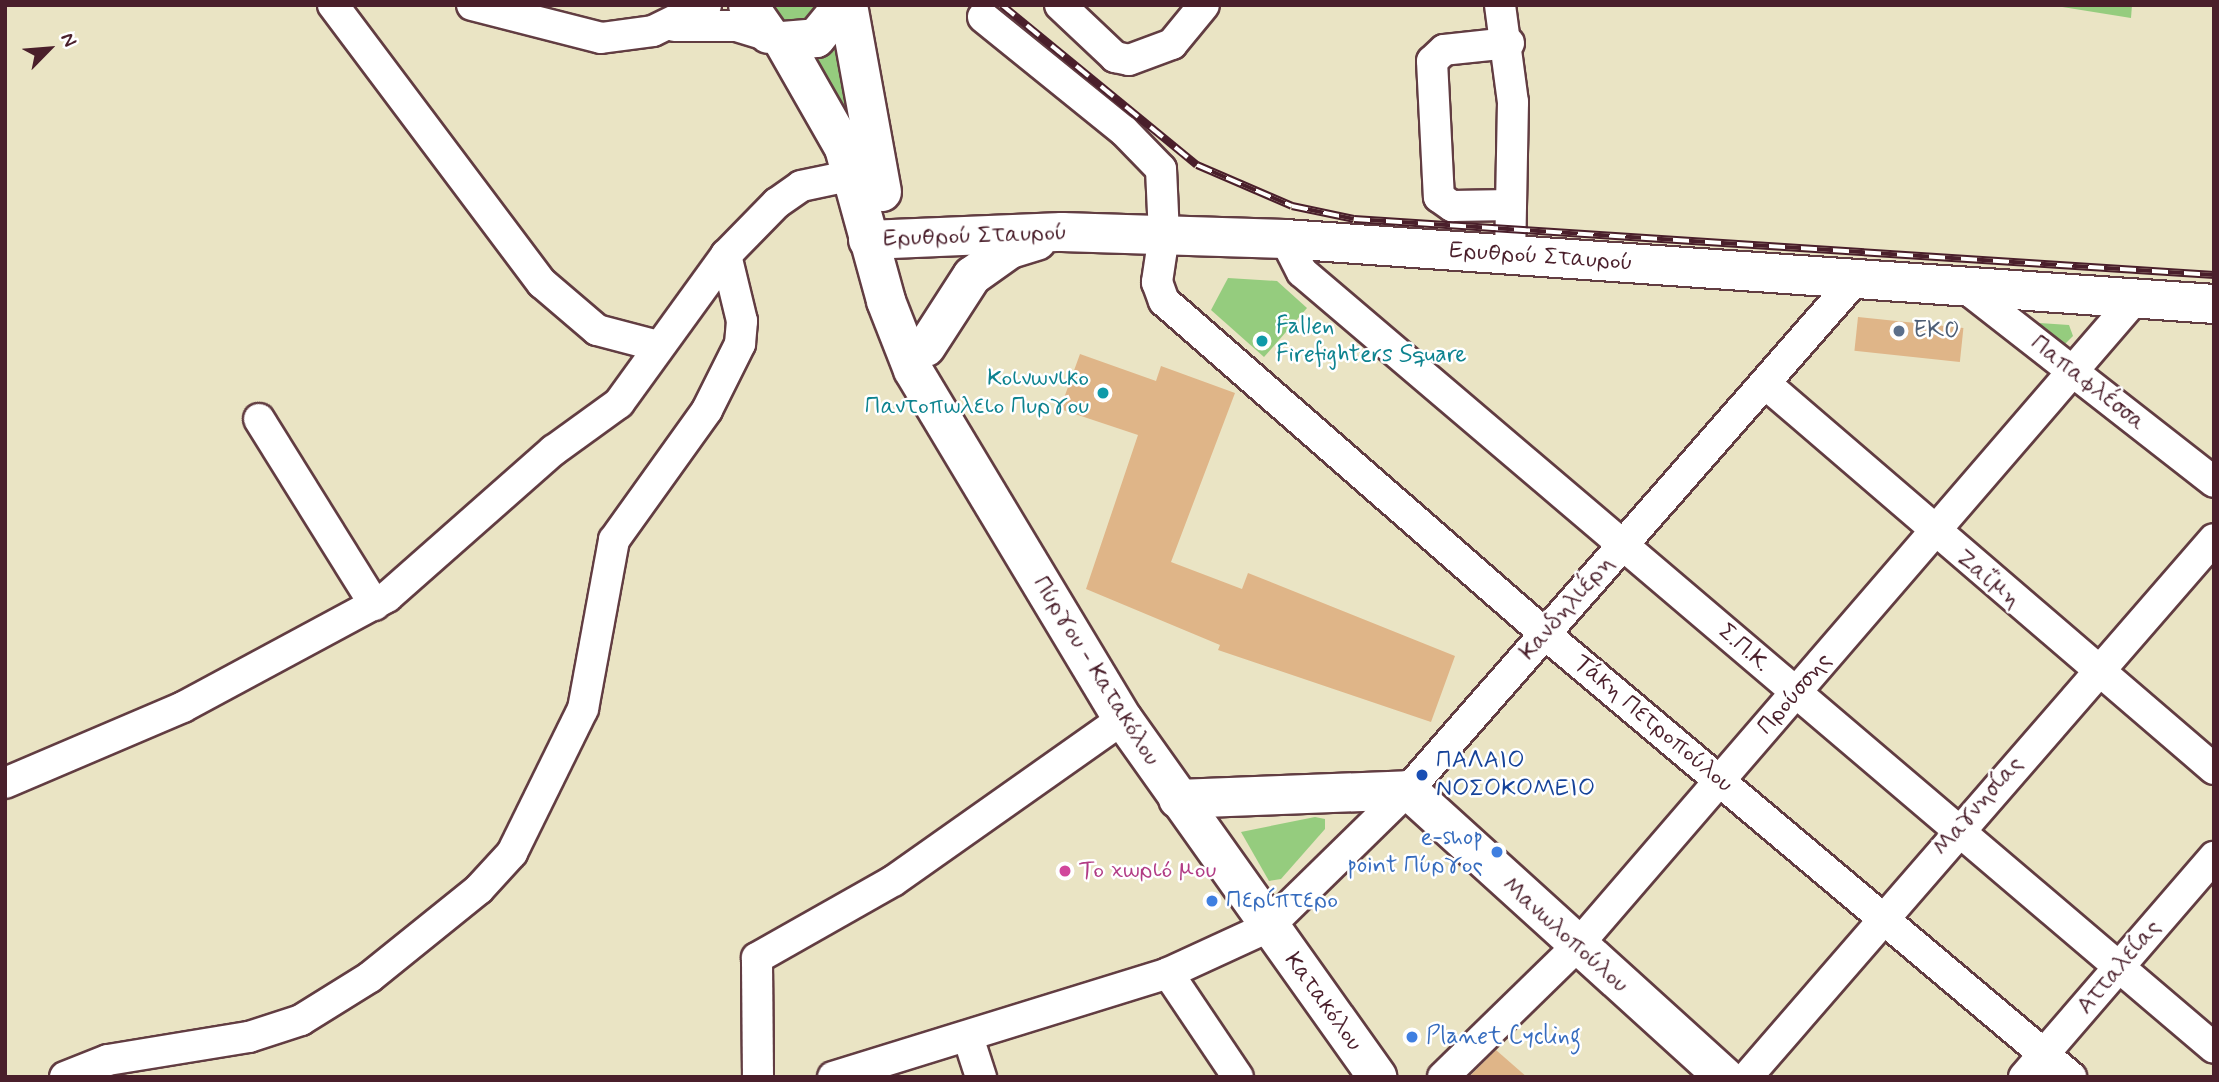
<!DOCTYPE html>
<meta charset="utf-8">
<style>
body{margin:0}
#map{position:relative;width:2219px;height:1082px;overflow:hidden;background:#eae4c4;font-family:Mynerve,sans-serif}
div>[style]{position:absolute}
.green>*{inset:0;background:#95cc7e}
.building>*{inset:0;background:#dfb588;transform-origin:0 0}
.roads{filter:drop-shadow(2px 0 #623d42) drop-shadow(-2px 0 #623d42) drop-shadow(0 2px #623d42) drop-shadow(0 -2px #623d42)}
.minor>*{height:30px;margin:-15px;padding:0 15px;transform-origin:15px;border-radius:15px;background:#fff}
.major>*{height:38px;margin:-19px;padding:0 19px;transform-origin:19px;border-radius:19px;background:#fff}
.rail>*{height:8px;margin-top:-4px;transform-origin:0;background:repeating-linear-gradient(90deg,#fff 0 16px,#4a1f2b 0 32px);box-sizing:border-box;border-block:2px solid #4a1f2b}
.dots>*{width:19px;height:19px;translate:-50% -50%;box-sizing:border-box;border:4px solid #fff;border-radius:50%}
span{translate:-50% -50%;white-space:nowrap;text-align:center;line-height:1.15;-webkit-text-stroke:5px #fff;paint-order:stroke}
.street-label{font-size:24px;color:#4a1f2b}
.culture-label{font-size:24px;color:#0d838f}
.left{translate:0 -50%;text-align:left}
.right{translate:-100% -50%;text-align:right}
.service-label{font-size:24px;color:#4e5e75}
.transit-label{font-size:24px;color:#164399}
.shop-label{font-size:24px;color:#366cbe}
.hotel-label{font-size:24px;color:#b23c85}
.frame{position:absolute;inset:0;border:7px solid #4a1f2b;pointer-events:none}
.north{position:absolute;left:14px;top:14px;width:70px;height:70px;-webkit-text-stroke:5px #fff;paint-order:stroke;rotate:65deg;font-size:19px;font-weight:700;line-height:28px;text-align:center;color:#4a1f2b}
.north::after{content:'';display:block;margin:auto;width:24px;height:32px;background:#4a1f2b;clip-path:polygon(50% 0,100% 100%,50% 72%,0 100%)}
</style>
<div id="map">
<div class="green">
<div style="clip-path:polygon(760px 5px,831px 5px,795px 31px)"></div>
<div style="clip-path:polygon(2050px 5px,2132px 5px,2131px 18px)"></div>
<div style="clip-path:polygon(841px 35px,860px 123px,846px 127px,812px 53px)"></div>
<div style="clip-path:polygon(1228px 278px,1277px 281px,1307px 308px,1264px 357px,1211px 310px)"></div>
<div style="clip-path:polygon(2026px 322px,2069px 325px,2073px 336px,2056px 353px)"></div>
<div style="clip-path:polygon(1315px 817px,1325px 819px,1325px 829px,1281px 879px,1269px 881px,1241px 832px)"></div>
</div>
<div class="building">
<div style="left:1858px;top:317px;width:106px;height:34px;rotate:6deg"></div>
<div style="clip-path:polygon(1080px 354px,1156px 381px,1161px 366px,1235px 393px,1171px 562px,1242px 589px,1248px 573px,1455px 656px,1431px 722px,1218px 650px,1220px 645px,1086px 589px,1138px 435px,1060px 409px)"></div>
<div style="clip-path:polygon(1496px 1050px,1527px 1077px,1469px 1077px)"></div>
</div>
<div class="roads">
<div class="minor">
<div style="left:333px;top:5px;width:348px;rotate:53.1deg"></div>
<div style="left:542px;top:283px;width:72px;rotate:40.5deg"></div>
<div style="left:597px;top:330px;width:63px;rotate:14.7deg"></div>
<div style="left:472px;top:5px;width:133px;rotate:14.3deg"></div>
<div style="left:601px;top:38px;width:52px;rotate:-7.7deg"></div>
<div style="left:653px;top:31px;width:59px;rotate:-26.1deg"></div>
<div style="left:1060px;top:5px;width:76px;rotate:43.4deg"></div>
<div style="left:1115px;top:57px;width:14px;rotate:12deg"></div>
<div style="left:1129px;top:60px;width:46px;rotate:-20.4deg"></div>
<div style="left:1172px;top:44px;width:50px;rotate:-50.6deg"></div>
<div style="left:1500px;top:5px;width:98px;rotate:82.4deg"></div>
<div style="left:1513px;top:102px;width:153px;rotate:91.1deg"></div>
<div style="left:983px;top:17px;width:181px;rotate:39deg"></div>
<div style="left:1124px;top:131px;width:53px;rotate:45.8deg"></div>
<div style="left:1161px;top:169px;width:66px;rotate:87.4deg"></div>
<div style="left:1164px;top:235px;width:48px;rotate:98.5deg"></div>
<div style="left:1157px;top:282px;width:20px;rotate:70deg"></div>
<div style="left:1164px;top:301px;width:506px;rotate:41.15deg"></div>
<div style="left:1545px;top:634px;width:688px;rotate:40.1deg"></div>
<div style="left:674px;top:26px;width:62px"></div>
<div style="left:736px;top:26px;width:42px;rotate:16.7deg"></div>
<div style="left:1509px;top:43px;width:65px;rotate:173.9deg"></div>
<div style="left:1444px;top:50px;width:16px;rotate:137deg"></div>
<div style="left:1432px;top:61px;width:136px;rotate:87.1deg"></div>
<div style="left:1439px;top:197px;width:16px;rotate:35deg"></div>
<div style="left:1452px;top:206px;width:59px;rotate:-1deg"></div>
<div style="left:1285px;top:239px;width:37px;rotate:63deg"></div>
<div style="left:1302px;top:272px;width:1197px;rotate:40.39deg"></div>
<div style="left:1962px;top:285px;width:320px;rotate:38deg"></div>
<div style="left:1767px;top:385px;width:589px;rotate:40.66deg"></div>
<div style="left:259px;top:419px;width:219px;rotate:58.1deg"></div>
<div style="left:5px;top:783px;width:194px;rotate:-23.1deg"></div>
<div style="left:183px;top:707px;width:232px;rotate:-28.3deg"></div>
<div style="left:387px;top:597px;width:222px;rotate:-41.4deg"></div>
<div style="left:554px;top:450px;width:80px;rotate:-35.9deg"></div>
<div style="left:619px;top:403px;width:183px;rotate:-54.1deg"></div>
<div style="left:726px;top:255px;width:73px;rotate:-45.6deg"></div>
<div style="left:777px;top:203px;width:29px;rotate:-35deg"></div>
<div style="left:801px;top:186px;width:53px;rotate:-11.9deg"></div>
<div style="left:1168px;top:973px;width:125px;rotate:56.1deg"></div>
<div style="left:968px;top:1037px;width:42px;rotate:72deg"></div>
<div style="left:65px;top:1077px;width:46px;rotate:-21.6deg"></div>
<div style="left:108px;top:1060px;width:143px;rotate:-9.3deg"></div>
<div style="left:249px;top:1037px;width:55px;rotate:-18.1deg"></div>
<div style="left:301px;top:1020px;width:81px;rotate:-31.9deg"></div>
<div style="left:370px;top:977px;width:140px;rotate:-38.9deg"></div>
<div style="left:479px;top:889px;width:49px;rotate:-47.5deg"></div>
<div style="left:512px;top:853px;width:161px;rotate:-63.8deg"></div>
<div style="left:583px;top:709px;width:172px;rotate:-79.6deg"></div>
<div style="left:614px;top:540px;width:160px;rotate:-54.4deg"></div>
<div style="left:707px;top:410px;width:74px;rotate:-63.4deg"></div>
<div style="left:740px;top:344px;width:23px;rotate:-85deg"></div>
<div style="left:742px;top:321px;width:68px;rotate:-103.6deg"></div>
<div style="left:758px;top:1077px;width:119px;rotate:-90.5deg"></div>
<div style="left:757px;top:958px;width:156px;rotate:-29.5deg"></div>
<div style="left:893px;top:881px;width:281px;rotate:-35.2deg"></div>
<div style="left:833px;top:1077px;width:351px;rotate:-17.2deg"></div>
<div style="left:1168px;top:973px;width:110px;rotate:-24.7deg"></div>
<div style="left:1268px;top:927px;width:196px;rotate:-44.4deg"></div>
<div style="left:1408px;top:790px;width:678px;rotate:-48.77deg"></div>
<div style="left:1443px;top:1077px;width:186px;rotate:-44.3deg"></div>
<div style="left:1576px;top:947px;width:856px;rotate:-49.22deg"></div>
<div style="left:1747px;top:1077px;width:712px;rotate:-49.04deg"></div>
<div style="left:2024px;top:1077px;width:291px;rotate:-49.2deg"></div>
</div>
<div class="major">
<div style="left:748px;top:5px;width:35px;rotate:55deg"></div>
<div style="left:848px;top:5px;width:190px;rotate:79.7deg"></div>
<div style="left:783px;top:41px;width:123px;rotate:60.3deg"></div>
<div style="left:844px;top:148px;width:159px;rotate:74.6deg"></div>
<div style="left:886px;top:301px;width:74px;rotate:68.6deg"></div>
<div style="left:913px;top:370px;width:407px;rotate:59deg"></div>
<div style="left:1123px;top:719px;width:439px;rotate:54.6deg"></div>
<div style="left:783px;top:41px;width:33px;rotate:-5deg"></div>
<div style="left:816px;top:38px;width:43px;rotate:-50.7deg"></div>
<div style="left:868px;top:240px;width:194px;rotate:-2.4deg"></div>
<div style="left:1062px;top:232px;width:223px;rotate:1.8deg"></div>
<div style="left:1285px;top:239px;width:931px;rotate:4deg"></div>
<div style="left:926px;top:347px;width:85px;rotate:-57.1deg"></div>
<div style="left:972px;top:276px;width:47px;rotate:-35.4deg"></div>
<div style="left:1010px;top:249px;width:28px;rotate:-17deg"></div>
<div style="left:1178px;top:799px;width:230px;rotate:-2.2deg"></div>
<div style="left:1408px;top:790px;width:427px;rotate:42.2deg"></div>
</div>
</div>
<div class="rail">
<div style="left:1002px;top:5px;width:252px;rotate:39.4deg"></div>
<div style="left:1197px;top:165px;width:103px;rotate:23.3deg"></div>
<div style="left:1292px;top:206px;width:63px;rotate:11.8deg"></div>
<div style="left:1354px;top:219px;width:862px;rotate:3.73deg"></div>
</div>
<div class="dots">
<div style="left:1899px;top:331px;background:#5c6f8a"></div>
<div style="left:1262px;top:341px;background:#0f9aa8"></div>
<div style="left:1103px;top:393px;background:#0f9aa8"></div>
<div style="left:1422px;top:775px;background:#1a4fb4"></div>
<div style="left:1497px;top:852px;background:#3f7fe0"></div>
<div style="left:1065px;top:871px;background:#d1479c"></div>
<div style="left:1212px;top:901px;background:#3f7fe0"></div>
<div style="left:1412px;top:1037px;background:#3f7fe0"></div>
</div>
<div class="street-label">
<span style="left:975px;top:236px;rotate:-2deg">Ερυθρού Σταυρού</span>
<span style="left:1541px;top:257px;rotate:4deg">Ερυθρού Σταυρού</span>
<span style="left:2088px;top:383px;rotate:38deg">Παπαφλέσσα</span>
<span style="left:1988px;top:579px;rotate:41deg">Ζαΐμη</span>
<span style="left:1567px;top:608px;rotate:-49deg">Κανδηλιέρη</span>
<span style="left:1744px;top:648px;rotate:41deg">Σ.Π.Κ.</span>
<span style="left:1096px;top:671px;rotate:58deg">Πύργου - Κατακόλου</span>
<span style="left:1795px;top:694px;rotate:-49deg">Προύσσης</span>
<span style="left:1653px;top:724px;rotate:40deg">Τάκη Πετροπούλου</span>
<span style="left:1978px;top:806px;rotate:-49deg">Μαγνησίας</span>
<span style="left:1565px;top:935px;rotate:42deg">Μανωλοπούλου</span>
<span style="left:2119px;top:967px;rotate:-50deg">Ατταλείας</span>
<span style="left:1323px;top:1002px;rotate:54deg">Κατακόλου</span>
</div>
<div class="culture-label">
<span class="left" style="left:1276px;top:341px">Fallen<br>Firefighters Square</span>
<span class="right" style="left:1089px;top:393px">Κοινωνικο<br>Παντοπωλειο Πυργου</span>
</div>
<div class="service-label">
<span class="left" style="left:1913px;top:331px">EKO</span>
</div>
<div class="transit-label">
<span class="left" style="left:1436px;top:775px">ΠΑΛΑΙΟ<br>ΝΟΣΟΚΟΜΕΙΟ</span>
</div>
<div class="shop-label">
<span class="right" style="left:1483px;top:852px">e-shop<br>point Πύργος</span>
<span class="left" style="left:1226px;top:901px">Περίπτερο</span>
<span class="left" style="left:1426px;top:1037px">Planet Cycling</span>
</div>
<div class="hotel-label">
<span class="left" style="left:1079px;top:871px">Το χωριό μου</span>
</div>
<div class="frame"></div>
<div class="north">N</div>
</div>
